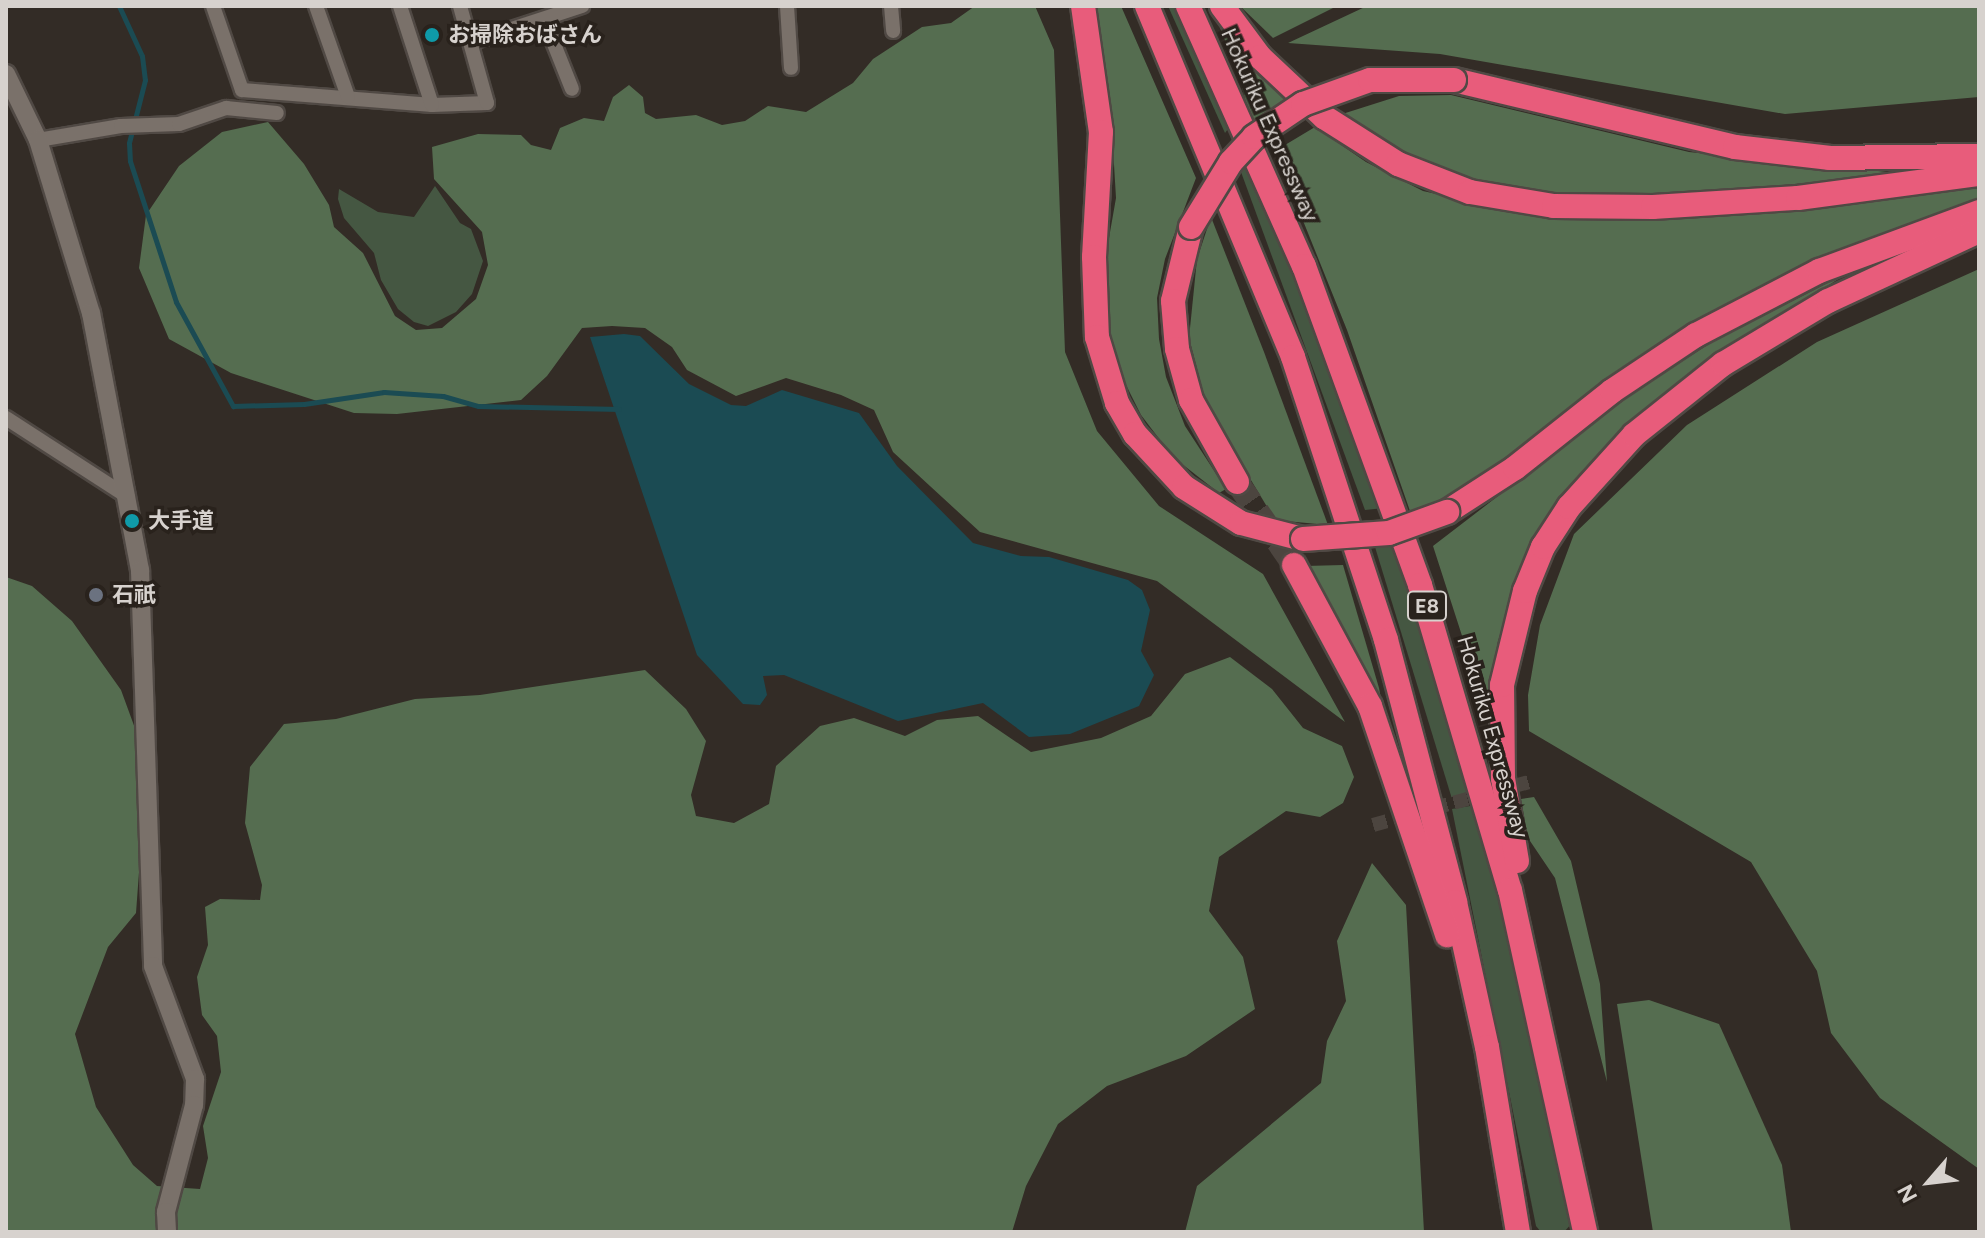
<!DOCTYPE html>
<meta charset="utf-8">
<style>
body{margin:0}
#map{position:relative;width:1985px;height:1238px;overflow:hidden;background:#332c26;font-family:Figtree,"Noto Sans JP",sans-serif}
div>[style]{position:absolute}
.green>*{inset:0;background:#455742;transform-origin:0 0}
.forest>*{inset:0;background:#556d50}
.water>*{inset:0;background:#1b4b53}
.stream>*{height:5px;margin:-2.5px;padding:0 2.5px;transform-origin:2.5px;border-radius:2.5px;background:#1b4b53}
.minor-tunnel>*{height:14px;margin-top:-7px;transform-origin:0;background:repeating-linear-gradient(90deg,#4c453f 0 14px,transparent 0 21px)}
.motorway-tunnel>*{height:24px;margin-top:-12px;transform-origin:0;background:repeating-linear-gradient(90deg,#4c453f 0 24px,transparent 0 36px)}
.roads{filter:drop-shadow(2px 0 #504944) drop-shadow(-2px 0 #504944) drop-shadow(0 2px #504944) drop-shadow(0 -2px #504944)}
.minor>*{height:14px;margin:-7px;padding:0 7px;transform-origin:7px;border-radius:7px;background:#7a716a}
.tertiary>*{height:18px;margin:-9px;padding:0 9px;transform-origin:9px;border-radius:9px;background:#7a716a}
.motorway>*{height:24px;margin:-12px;padding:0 12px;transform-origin:12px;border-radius:12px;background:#e85c7b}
.bridges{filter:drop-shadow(2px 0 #504944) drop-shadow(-2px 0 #504944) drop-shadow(0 2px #504944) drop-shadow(0 -2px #504944)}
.motorway-bridge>*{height:24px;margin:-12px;padding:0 12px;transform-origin:12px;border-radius:12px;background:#e85c7b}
.dots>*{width:22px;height:22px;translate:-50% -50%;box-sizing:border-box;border:4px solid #29221c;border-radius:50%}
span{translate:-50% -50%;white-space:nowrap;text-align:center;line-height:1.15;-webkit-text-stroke:7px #29221c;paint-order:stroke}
.shield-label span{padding:2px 6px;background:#29221c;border:2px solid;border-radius:6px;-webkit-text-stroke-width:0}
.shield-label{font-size:20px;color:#d7d2ce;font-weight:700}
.poi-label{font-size:22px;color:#d7d2ce;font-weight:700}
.left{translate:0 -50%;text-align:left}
.street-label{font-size:22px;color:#d7d2ce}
.frame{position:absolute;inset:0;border:8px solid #d7d2ce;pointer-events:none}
.north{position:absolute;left:1889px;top:1142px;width:80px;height:80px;-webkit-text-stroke:6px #29221c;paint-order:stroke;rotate:242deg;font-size:22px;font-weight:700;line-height:32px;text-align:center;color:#d7d2ce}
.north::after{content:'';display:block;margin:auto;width:28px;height:36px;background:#d7d2ce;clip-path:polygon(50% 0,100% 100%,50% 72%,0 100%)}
</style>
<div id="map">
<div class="green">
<div style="clip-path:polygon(1168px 6px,1179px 6px,1234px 121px,1225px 133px)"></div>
<div style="clip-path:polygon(1248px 163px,1325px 355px,1384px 508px,1365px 510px,1241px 172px)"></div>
<div style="clip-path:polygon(435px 186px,460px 223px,471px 229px,483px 261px,472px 294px,456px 312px,428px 326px,414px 322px,398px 309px,381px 280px,374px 253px,344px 218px,338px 199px,339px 189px,378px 212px,414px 217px)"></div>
<div style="left:1396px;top:537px;width:265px;height:23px;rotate:73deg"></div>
<div style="clip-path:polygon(1476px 805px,1573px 1222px,1564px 1232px,1541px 1232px,1536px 1226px,1452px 809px)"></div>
</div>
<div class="forest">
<div style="clip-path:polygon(975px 6px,1035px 6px,1054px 50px,1065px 352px,1097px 431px,1159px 506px,1263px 574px,1345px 722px,1157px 581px,980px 532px,893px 452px,874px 410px,841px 395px,786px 378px,736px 396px,687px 370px,672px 347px,645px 328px,612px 326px,582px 328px,547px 376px,521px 400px,397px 414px,354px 413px,231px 373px,169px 339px,139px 268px,146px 215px,179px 166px,222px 132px,268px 122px,304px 164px,329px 205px,334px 227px,363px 253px,395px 316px,416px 330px,442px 328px,476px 299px,488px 265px,482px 232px,434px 179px,432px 147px,478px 134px,521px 135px,531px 145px,551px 150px,560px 128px,584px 118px,604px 121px,613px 97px,629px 85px,643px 97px,645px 113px,656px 119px,696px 115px,722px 125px,745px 121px,768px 106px,806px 112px,853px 83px,873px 59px,922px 27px,951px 23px)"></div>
<div style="clip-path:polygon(1090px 6px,1121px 6px,1196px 178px,1165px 259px,1157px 298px,1159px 339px,1166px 377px,1185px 426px,1226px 489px,1219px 493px,1173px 457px,1141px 415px,1121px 375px,1108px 324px,1106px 255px,1116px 198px,1113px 148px)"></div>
<div style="clip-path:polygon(1240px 6px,1337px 6px,1273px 38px)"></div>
<div style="clip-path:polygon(1367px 6px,1979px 6px,1979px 97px,1785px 114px,1440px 54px,1288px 43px)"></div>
<div style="clip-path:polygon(1214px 12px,1289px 100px,1252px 124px,1239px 77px)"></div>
<div style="clip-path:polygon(1451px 95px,1689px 152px,1908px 174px,1636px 198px,1543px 194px,1465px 179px,1414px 160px,1336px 116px,1399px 96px)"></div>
<div style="clip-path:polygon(1315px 127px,1366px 162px,1423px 191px,1540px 217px,1675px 219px,1979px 188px,1979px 202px,1911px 223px,1782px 278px,1463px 493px,1410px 511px,1347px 330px,1275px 151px)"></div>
<div style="clip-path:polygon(1211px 217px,1264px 352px,1328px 525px,1275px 520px,1207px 407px,1189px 338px,1197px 259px)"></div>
<div style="clip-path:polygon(1979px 269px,1979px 1169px,1880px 1098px,1831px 1033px,1817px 971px,1751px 862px,1529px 731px,1528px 695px,1540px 625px,1574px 534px,1687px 425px,1817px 342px)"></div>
<div style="clip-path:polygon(1849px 272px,1702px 368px,1611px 440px,1561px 500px,1521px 572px,1498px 641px,1486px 710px,1433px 546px,1627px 397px,1712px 342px)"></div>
<div style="clip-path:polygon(1343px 565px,1379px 688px,1384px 715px,1305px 566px)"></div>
<div style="clip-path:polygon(6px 577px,32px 586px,72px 621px,121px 690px,136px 731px,141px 845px,136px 913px,108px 947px,75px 1034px,96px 1107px,133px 1165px,157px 1186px,200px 1189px,208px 1158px,203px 1126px,221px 1072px,217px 1036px,202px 1015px,197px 977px,208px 945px,205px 907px,220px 899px,260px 900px,262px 885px,245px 823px,250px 767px,284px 724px,336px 719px,415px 699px,480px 695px,645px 670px,686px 709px,706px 741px,691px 795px,696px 816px,734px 823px,769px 804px,776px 766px,820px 726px,854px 718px,905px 736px,937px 720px,978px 716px,1031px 752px,1101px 738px,1151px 716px,1185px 674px,1230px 657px,1272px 689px,1303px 728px,1342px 746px,1354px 777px,1343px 803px,1320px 817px,1286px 811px,1219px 857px,1209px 911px,1243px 957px,1255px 1009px,1186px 1056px,1107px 1086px,1058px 1124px,1026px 1186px,1012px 1232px,6px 1232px)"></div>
<div style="clip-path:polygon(1534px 797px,1571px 861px,1600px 984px,1607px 1082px,1555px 878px,1528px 838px,1521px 799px)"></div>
<div style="clip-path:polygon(1372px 863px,1406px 905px,1424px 1232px,1185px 1232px,1197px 1186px,1321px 1083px,1327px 1041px,1346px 1001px,1337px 941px)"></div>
<div style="clip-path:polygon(1649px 1000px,1719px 1024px,1782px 1165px,1791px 1232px,1653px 1232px,1617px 1004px)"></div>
</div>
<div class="water">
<div style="clip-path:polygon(624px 334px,640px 336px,689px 384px,731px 405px,746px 406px,782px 390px,859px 413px,897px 466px,973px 543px,1021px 556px,1049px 557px,1128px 580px,1142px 590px,1150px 610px,1141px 651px,1154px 675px,1139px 706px,1070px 734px,1029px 737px,983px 703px,898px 721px,784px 675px,763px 676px,767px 695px,760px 705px,743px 704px,697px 655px,590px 337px)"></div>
</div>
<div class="stream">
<div style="left:119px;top:6px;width:55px;rotate:65.3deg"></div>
<div style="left:142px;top:56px;width:24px;rotate:83deg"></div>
<div style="left:145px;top:80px;width:65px;rotate:104.3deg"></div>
<div style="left:129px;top:143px;width:18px;rotate:87deg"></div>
<div style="left:130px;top:161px;width:148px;rotate:71.9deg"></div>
<div style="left:176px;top:302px;width:119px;rotate:61.3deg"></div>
<div style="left:233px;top:406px;width:71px;rotate:-1.6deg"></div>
<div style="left:304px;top:404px;width:81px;rotate:-8.5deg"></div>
<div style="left:384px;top:392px;width:59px;rotate:3.9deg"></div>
<div style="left:443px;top:396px;width:36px;rotate:16deg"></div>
<div style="left:478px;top:406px;width:141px;rotate:1.2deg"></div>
</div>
<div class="minor-tunnel">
<div style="left:1373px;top:825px;width:166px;rotate:-15.4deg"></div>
</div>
<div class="motorway-tunnel">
<div style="left:1237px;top:482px;width:101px;rotate:55.5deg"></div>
</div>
<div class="roads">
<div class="minor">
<div style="left:213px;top:6px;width:89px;rotate:71deg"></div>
<div style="left:242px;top:90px;width:191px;rotate:4.5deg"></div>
<div style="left:432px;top:105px;width:55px;rotate:-2.1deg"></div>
<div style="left:487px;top:103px;width:101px;rotate:-105.6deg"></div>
<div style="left:316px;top:6px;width:96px;rotate:70.6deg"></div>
<div style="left:400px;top:6px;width:104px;rotate:72.1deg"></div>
<div style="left:787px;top:6px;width:62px;rotate:86.3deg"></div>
<div style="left:891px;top:6px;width:25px;rotate:85deg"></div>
<div style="left:544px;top:19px;width:75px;rotate:68.2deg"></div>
<div style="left:472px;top:42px;width:116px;rotate:-18.1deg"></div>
<div style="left:38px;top:140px;width:84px;rotate:-9.6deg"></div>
<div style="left:121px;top:126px;width:58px;rotate:-2deg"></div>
<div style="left:179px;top:124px;width:50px;rotate:-18.8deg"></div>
<div style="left:226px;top:108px;width:51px;rotate:5.6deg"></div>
<div style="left:6px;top:418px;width:145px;rotate:32.9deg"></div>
</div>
<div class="tertiary">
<div style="left:6px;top:74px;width:73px;rotate:64.1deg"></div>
<div style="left:38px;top:140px;width:181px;rotate:73deg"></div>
<div style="left:91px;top:313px;width:262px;rotate:79.2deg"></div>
<div style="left:140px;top:570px;width:396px;rotate:88.1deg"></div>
<div style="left:153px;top:966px;width:121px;rotate:69.6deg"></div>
<div style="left:195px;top:1079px;width:26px;rotate:92deg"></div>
<div style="left:194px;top:1105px;width:111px;rotate:104.7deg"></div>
<div style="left:166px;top:1212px;width:20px;rotate:87deg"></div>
</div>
<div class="motorway">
<div style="left:1083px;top:6px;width:127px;rotate:81.9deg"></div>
<div style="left:1101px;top:132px;width:125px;rotate:93.2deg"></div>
<div style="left:1094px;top:257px;width:80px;rotate:87.9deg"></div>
<div style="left:1097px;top:337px;width:69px;rotate:73.1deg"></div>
<div style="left:1117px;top:403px;width:36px;rotate:60deg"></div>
<div style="left:1135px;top:434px;width:72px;rotate:47.2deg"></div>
<div style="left:1184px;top:487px;width:67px;rotate:32.3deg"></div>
<div style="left:1241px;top:523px;width:64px;rotate:14.5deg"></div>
<div style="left:1147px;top:6px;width:380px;rotate:67.4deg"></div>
<div style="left:1293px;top:357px;width:298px;rotate:71.8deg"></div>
<div style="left:1386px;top:640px;width:271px;rotate:75.2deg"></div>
<div style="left:1455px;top:902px;width:148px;rotate:77.6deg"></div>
<div style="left:1487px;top:1047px;width:188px;rotate:80.5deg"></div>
<div style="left:1188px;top:6px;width:285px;rotate:66deg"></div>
<div style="left:1304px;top:266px;width:339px;rotate:70deg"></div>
<div style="left:1420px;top:585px;width:318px;rotate:73.6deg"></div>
<div style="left:1510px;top:890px;width:350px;rotate:77.6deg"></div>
<div style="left:1222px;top:6px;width:64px;rotate:53.3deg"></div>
<div style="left:1260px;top:57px;width:88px;rotate:43.2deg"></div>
<div style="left:1324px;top:117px;width:88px;rotate:32.4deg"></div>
<div style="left:1398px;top:164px;width:77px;rotate:21.3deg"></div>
<div style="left:1470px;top:192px;width:85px;rotate:9.5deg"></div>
<div style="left:1554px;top:206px;width:99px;rotate:0.6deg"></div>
<div style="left:1653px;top:207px;width:145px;rotate:-3.6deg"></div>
<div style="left:1798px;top:198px;width:183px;rotate:-7.6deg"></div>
<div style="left:1454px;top:80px;width:289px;rotate:13.4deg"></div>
<div style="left:1735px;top:147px;width:96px;rotate:6.6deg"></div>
<div style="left:1830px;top:158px;width:149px;rotate:-0.8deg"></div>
<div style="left:1191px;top:227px;width:76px;rotate:103.7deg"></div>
<div style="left:1173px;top:301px;width:48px;rotate:85.2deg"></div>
<div style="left:1177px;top:349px;width:53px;rotate:74.6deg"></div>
<div style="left:1191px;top:400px;width:94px;rotate:60.7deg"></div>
<div style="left:1447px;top:512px;width:81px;rotate:-32.9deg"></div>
<div style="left:1515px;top:468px;width:124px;rotate:-38.4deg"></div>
<div style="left:1612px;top:391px;width:101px;rotate:-33.7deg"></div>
<div style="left:1696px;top:335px;width:139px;rotate:-27.5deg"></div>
<div style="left:1819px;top:271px;width:171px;rotate:-20.2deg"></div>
<div style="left:1294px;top:565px;width:160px;rotate:61.7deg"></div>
<div style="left:1370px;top:706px;width:242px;rotate:71.4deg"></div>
<div style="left:1517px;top:861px;width:84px;rotate:-99.6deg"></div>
<div style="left:1503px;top:778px;width:93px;rotate:-90.6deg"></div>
<div style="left:1502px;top:685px;width:97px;rotate:-76.3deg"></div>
<div style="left:1525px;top:591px;width:48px;rotate:-67.8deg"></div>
<div style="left:1543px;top:547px;width:48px;rotate:-57deg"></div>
<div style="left:1569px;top:507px;width:97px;rotate:-47.9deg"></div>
<div style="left:1634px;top:435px;width:114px;rotate:-38.6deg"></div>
<div style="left:1723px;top:364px;width:122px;rotate:-31deg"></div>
<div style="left:1828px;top:301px;width:166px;rotate:-24.9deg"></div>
</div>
</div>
<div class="bridges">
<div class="motorway-bridge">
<div style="left:1191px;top:227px;width:76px;rotate:-58.4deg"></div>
<div style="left:1231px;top:162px;width:34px;rotate:-47deg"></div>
<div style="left:1254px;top:137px;width:59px;rotate:-34deg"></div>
<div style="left:1303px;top:104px;width:71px;rotate:-19.7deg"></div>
<div style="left:1370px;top:80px;width:84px"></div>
<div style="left:1303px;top:539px;width:86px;rotate:-4deg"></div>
<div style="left:1389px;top:533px;width:62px;rotate:-19.9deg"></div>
</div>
</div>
<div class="dots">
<div style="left:432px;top:35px;background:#0f9aa8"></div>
<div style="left:132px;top:521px;background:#0f9aa8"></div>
<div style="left:96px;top:595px;background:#6b7280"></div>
</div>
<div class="shield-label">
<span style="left:1427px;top:606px">E8</span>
</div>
<div class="poi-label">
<span class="left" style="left:448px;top:35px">お掃除おばさん</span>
<span class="left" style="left:148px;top:521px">大手道</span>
<span class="left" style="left:112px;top:595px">石祇</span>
</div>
<div class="street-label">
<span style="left:1270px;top:125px;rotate:66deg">Hokuriku Expressway</span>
<span style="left:1493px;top:737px;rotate:74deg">Hokuriku Expressway</span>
</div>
<div class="frame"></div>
<div class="north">N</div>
</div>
